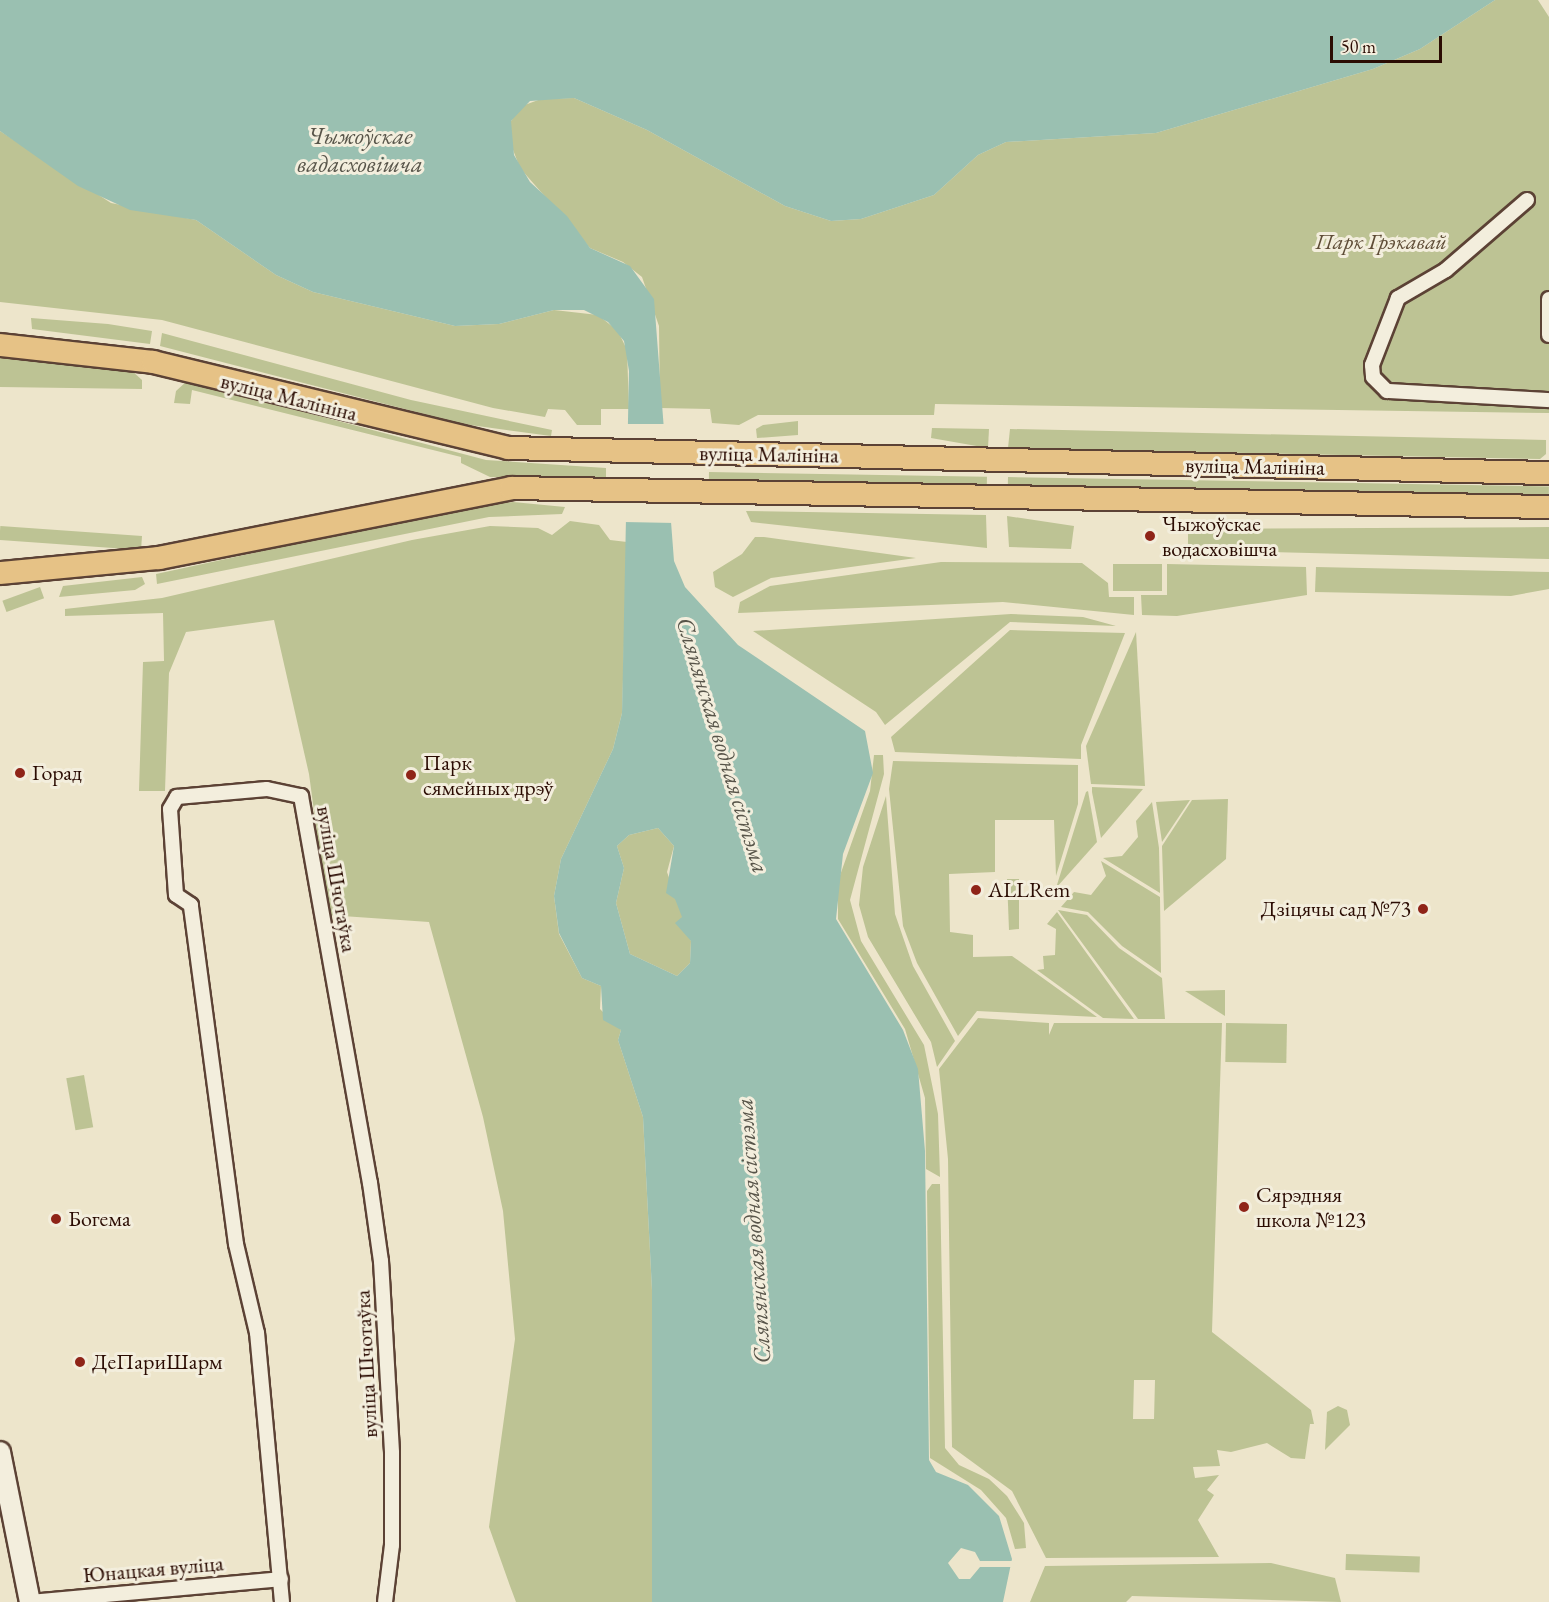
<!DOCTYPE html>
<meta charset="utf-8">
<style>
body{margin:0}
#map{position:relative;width:1549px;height:1602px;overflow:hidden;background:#ede5cb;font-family:"EB Garamond",serif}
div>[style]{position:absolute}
.green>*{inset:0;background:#bdc394;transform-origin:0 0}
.water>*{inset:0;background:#9ac0b1}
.pier>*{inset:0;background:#ede5cb}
.roads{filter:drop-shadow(2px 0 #5c4235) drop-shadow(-2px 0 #5c4235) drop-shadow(0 2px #5c4235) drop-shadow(0 -2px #5c4235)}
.street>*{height:14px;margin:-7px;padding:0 7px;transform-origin:7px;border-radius:7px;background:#f3eedd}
.secondary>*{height:20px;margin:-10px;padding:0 10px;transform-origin:10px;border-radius:10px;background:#f3eedd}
.primary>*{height:22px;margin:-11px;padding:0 11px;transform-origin:11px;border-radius:11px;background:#e6c286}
.dots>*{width:16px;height:16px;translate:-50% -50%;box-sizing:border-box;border:3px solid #f3eedd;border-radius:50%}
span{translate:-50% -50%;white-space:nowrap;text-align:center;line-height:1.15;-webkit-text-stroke:6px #f3eedd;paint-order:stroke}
.park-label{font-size:22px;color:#5e4c36;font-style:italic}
.street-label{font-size:22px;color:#2b0c03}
.poi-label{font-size:22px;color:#2b0c03}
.left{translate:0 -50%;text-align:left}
.right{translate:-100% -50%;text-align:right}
.water-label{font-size:24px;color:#575449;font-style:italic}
.scale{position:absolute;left:1330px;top:36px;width:112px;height:27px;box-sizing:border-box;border:3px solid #2b0c03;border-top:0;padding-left:8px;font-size:18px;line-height:21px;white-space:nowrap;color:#2b0c03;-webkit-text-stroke:4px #f3eedd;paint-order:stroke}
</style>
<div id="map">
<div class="green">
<div style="clip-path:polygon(1495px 0,1538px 0,1549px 17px,1549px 413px,935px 404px,934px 415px,758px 415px,739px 425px,712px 423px,710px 409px,660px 408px,659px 326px,642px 277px,623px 262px,590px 248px,520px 168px,510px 142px,511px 121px,522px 106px,541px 99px,574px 98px,647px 130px,785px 206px,831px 221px,861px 219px,934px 195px,978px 155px,1006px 142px,1156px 133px,1373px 69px,1420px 49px)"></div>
<div style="clip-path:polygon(0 131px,111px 203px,196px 220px,276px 275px,313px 292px,455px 326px,499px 324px,554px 310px,598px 315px,618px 331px,627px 350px,629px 409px,601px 409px,601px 425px,577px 425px,565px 410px,548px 409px,545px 417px,493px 408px,162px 320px,0 302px)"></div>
<div style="clip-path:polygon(31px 318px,108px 324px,152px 331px,150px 344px,32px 329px)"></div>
<div style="clip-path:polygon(162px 333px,411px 400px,552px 430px,551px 436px,463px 424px,160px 346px)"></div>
<div style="clip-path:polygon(0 355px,131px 370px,142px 380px,142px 389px,0 387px)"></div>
<div style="clip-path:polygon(187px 381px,486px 460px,606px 468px,606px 477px,490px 477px,461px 463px,461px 457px,192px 390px,190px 404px,174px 403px,176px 391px)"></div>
<div style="clip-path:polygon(798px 421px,798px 435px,757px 438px,756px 429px,763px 425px)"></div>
<div style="clip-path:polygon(932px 428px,989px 429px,988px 448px,931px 438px)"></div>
<div style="clip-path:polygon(1010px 429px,1546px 440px,1546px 454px,1540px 459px,1008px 448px)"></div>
<div style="left:709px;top:472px;width:278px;height:8px;rotate:1deg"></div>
<div style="left:1008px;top:477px;width:541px;height:9px;rotate:1deg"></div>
<div style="clip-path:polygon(513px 502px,565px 507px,562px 514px,489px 517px,157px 584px,156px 574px,476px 505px)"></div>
<div style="clip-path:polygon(746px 511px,986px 515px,987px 548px,751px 522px)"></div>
<div style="clip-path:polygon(1007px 516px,1074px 526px,1071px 549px,1009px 547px)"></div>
<div style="clip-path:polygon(570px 521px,599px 525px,610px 540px,627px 542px,622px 713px,613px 749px,561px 859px,554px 896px,559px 934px,582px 978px,601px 986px,600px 1009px,621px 1030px,618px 1040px,643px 1117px,652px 1290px,652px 1602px,516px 1602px,510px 1586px,489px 1527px,515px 1339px,503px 1211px,483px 1117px,429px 922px,328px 915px,309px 774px,274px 620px,186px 632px,169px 673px,165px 791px,139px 791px,143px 662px,164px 661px,163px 613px,65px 616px,65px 609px,162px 598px,412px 540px,490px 526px,538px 528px,552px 535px)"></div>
<div style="clip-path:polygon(1549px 527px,1549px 559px,1188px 550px,1188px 529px)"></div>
<div style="left:142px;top:536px;width:14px;height:142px;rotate:94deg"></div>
<div style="clip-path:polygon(755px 537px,764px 537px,916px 558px,771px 578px,733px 597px,715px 587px,713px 572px,742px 554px)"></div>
<div style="clip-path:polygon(941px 562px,1082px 563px,1108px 583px,1109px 597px,1134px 597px,1134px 615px,1003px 602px,738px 613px,740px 602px,770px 586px)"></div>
<div style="left:1113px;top:564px;width:49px;height:27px"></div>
<div style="clip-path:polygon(1167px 564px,1306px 567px,1307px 595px,1177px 616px,1142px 615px,1141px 595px,1167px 595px)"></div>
<div style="clip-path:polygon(1316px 567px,1549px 572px,1549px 589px,1511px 596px,1315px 592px)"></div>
<div style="clip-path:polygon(142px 577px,145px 584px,135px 590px,59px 597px,63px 586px)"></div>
<div style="left:40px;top:587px;width:12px;height:40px;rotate:70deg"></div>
<div style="clip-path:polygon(1011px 614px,1083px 617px,1116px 626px,1010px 622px,885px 725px,876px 712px,753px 631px)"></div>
<div style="clip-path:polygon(1010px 630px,1125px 633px,1081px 745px,1081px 759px,895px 752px,891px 737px)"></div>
<div style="clip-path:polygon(1136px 632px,1145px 786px,1091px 784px,1086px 746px)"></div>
<div style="clip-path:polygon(874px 755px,883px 755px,884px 774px,850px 900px,861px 941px,924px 1045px,938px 1114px,940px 1177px,926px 1169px,925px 1098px,905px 1029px,838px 919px,838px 881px,870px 791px)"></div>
<div style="clip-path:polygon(893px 761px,1078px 765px,1078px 804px,1056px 876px,1054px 820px,995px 820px,995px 872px,949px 874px,950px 932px,973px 935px,973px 957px,1012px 956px,1097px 1017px,977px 1011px,958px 1036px,917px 963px,903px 926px,889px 789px)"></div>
<div style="clip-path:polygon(1092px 787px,1143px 789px,1101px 838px,1092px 792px)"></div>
<div style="clip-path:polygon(1088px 791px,1097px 842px,1056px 888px,1086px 792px)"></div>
<div style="clip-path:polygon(886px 796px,895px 914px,913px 966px,955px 1041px,937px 1067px,931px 1042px,868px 937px,859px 905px,863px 867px)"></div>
<div style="clip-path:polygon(1228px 799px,1226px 859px,1164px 911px,1162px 846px,1192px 800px)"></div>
<div style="clip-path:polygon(1190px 800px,1162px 842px,1156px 802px)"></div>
<div style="clip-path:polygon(1152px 802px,1159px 848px,1160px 893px,1103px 858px,1122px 856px,1138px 837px,1136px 821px)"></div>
<div style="clip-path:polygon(658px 828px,674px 846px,667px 872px,691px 941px,690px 963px,677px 976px,630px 954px,616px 903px,624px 868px,617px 846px,629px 835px)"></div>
<div style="clip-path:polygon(1101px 861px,1160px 897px,1161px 973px,1122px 946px,1088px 912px,1061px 907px,1074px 892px,1091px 895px,1106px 876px)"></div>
<div style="clip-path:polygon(1007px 879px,1019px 879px,1019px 929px,1009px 930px)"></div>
<div style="clip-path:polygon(1058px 910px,1087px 915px,1119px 948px,1162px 978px,1165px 1019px,1138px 1019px)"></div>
<div style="clip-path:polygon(1057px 912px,1134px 1019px,1103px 1018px,1037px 970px,1044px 969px,1043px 956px,1055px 955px,1056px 929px,1047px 924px)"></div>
<div style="clip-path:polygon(1225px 990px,1225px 1016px,1185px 991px)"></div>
<div style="clip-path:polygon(evenodd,978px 1018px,1049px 1023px,1049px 1035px,1054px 1023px,1222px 1023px,1212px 1332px,1311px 1410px,1314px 1424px,1310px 1424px,1305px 1459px,1291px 1458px,1267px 1443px,1231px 1452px,1217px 1450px,1220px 1466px,1193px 1467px,1195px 1478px,1219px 1475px,1207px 1490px,1214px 1495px,1198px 1520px,1219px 1557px,1046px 1558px,1012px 1491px,952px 1447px,948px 1159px,939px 1069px,978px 1018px,1134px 1380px,1155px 1380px,1154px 1419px,1133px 1419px,1134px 1380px)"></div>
<div style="left:1226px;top:1023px;width:61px;height:39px;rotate:1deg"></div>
<div style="left:84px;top:1075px;width:53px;height:18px;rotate:80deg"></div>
<div style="clip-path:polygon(932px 1184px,940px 1184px,945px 1448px,959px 1465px,989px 1479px,1007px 1496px,1024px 1523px,1026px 1548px,1015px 1549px,1006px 1518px,981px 1490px,930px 1458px,927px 1191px)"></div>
<div style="clip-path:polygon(1338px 1406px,1347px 1410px,1350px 1425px,1325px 1450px,1327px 1412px)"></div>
<div style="left:1346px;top:1554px;width:74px;height:16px;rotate:2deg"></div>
<div style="clip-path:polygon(1271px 1563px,1335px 1578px,1341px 1602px,1132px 1596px,1126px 1602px,1030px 1602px,1045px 1566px)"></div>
</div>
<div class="water">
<div style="clip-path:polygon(evenodd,0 0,1495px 0,1420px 49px,1373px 69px,1156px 133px,1006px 142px,978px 155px,934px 195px,861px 219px,831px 221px,785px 206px,647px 130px,574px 98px,530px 101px,511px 121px,514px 155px,530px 182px,567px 216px,590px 248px,630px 266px,654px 299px,674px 561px,685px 587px,738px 645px,865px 731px,873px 773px,843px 854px,836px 919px,903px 1030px,918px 1069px,925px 1151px,929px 1460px,936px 1472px,968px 1485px,999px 1516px,1012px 1559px,1003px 1602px,652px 1602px,652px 1290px,643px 1117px,618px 1040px,621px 1030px,603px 1020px,601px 986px,582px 978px,559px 933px,554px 896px,561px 859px,613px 749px,622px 713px,629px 371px,624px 341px,608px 322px,584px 310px,554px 310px,499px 324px,455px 326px,313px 292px,276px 275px,196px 220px,130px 210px,78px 186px,0 131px,0 0,658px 828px,674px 846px,666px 893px,675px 899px,682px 917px,675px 923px,691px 941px,690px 963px,677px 976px,630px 954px,616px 903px,624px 868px,617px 846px,629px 835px,658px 828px)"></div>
</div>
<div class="pier">
<div style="clip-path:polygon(626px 424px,664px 424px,675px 523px,624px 522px)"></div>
<div style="clip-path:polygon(961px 1548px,975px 1552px,980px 1561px,1015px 1561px,1014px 1567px,980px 1567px,970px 1579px,959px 1579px,948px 1563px)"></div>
</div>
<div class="roads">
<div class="street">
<div style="left:1527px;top:200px;width:107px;rotate:139.2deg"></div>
<div style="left:1446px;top:270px;width:56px;rotate:149.7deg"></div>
<div style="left:1398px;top:298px;width:72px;rotate:111.2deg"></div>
<div style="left:1372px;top:365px;width:12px;rotate:85deg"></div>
<div style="left:1373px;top:377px;width:20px;rotate:45deg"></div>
<div style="left:1387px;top:391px;width:162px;rotate:3.2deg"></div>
<div style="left:1549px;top:299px;width:36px;rotate:90deg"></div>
<div style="left:29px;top:1602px;width:253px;rotate:-5.2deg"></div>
<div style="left:282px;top:1602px;width:270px;rotate:-95.3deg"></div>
<div style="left:257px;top:1333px;width:91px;rotate:-103.3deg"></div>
<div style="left:236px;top:1244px;width:342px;rotate:-97.6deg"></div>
<div style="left:191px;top:905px;width:18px;rotate:-146deg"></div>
<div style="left:176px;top:895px;width:86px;rotate:-94deg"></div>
<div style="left:170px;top:809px;width:14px;rotate:-60deg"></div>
<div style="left:177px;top:797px;width:90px;rotate:-5.1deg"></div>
<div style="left:267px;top:789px;width:35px;rotate:12deg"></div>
<div style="left:301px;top:796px;width:393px;rotate:79.9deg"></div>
<div style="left:370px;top:1183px;width:79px;rotate:82deg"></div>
<div style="left:381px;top:1261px;width:192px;rotate:86.7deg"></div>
<div style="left:392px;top:1453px;width:92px;rotate:90deg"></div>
<div style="left:392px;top:1545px;width:57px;rotate:97deg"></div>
</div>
<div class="secondary">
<div style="left:0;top:1452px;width:153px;rotate:78.7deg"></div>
</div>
<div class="primary">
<div style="left:0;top:345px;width:154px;rotate:6.3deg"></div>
<div style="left:153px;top:362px;width:365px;rotate:13.6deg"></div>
<div style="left:508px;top:448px;width:1041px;rotate:1.38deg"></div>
<div style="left:0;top:573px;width:160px;rotate:-5.4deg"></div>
<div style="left:159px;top:558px;width:359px;rotate:-11.2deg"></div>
<div style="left:511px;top:488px;width:1038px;rotate:1.05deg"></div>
</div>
</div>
<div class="dots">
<div style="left:1150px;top:536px;background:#8f2418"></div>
<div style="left:20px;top:773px;background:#8f2418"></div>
<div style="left:411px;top:775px;background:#8f2418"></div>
<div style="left:976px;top:890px;background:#8f2418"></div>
<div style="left:1423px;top:909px;background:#8f2418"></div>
<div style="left:1244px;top:1207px;background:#8f2418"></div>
<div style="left:56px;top:1219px;background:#8f2418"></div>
<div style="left:80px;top:1362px;background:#8f2418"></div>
</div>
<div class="park-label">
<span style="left:1381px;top:242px">Парк Грэкавай</span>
</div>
<div class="street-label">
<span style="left:289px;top:397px;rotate:14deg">вуліца Малініна</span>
<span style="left:769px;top:454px;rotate:1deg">вуліца Малініна</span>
<span style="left:1255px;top:466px;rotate:1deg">вуліца Малініна</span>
<span style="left:337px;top:879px;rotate:80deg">вуліца Шчотаўка</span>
<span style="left:366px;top:1364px;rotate:-93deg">вуліца Шчотаўка</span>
<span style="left:153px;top:1569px;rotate:-5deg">Юнацкая вуліца</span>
</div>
<div class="poi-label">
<span class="left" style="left:1162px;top:536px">Чыжоўскае<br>водасховішча</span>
<span class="left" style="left:423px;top:775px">Парк<br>сямейных дрэў</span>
<span class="left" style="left:32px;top:773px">Горад</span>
<span class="left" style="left:988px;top:890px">ALLRem</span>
<span class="right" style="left:1411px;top:909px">Дзіцячы сад №73</span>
<span class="left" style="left:1256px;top:1207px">Сярэдняя<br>школа №123</span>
<span class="left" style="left:68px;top:1219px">Богема</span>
<span class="left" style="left:92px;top:1362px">ДеПариШарм</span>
</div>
<div class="water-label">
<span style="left:360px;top:150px">Чыжоўскае<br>вадасховішча</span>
<span style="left:723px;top:745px;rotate:73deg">Сляпянская водная сістэма</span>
<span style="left:753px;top:1231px;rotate:-94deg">Сляпянская водная сістэма</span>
</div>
<div class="scale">50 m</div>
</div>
